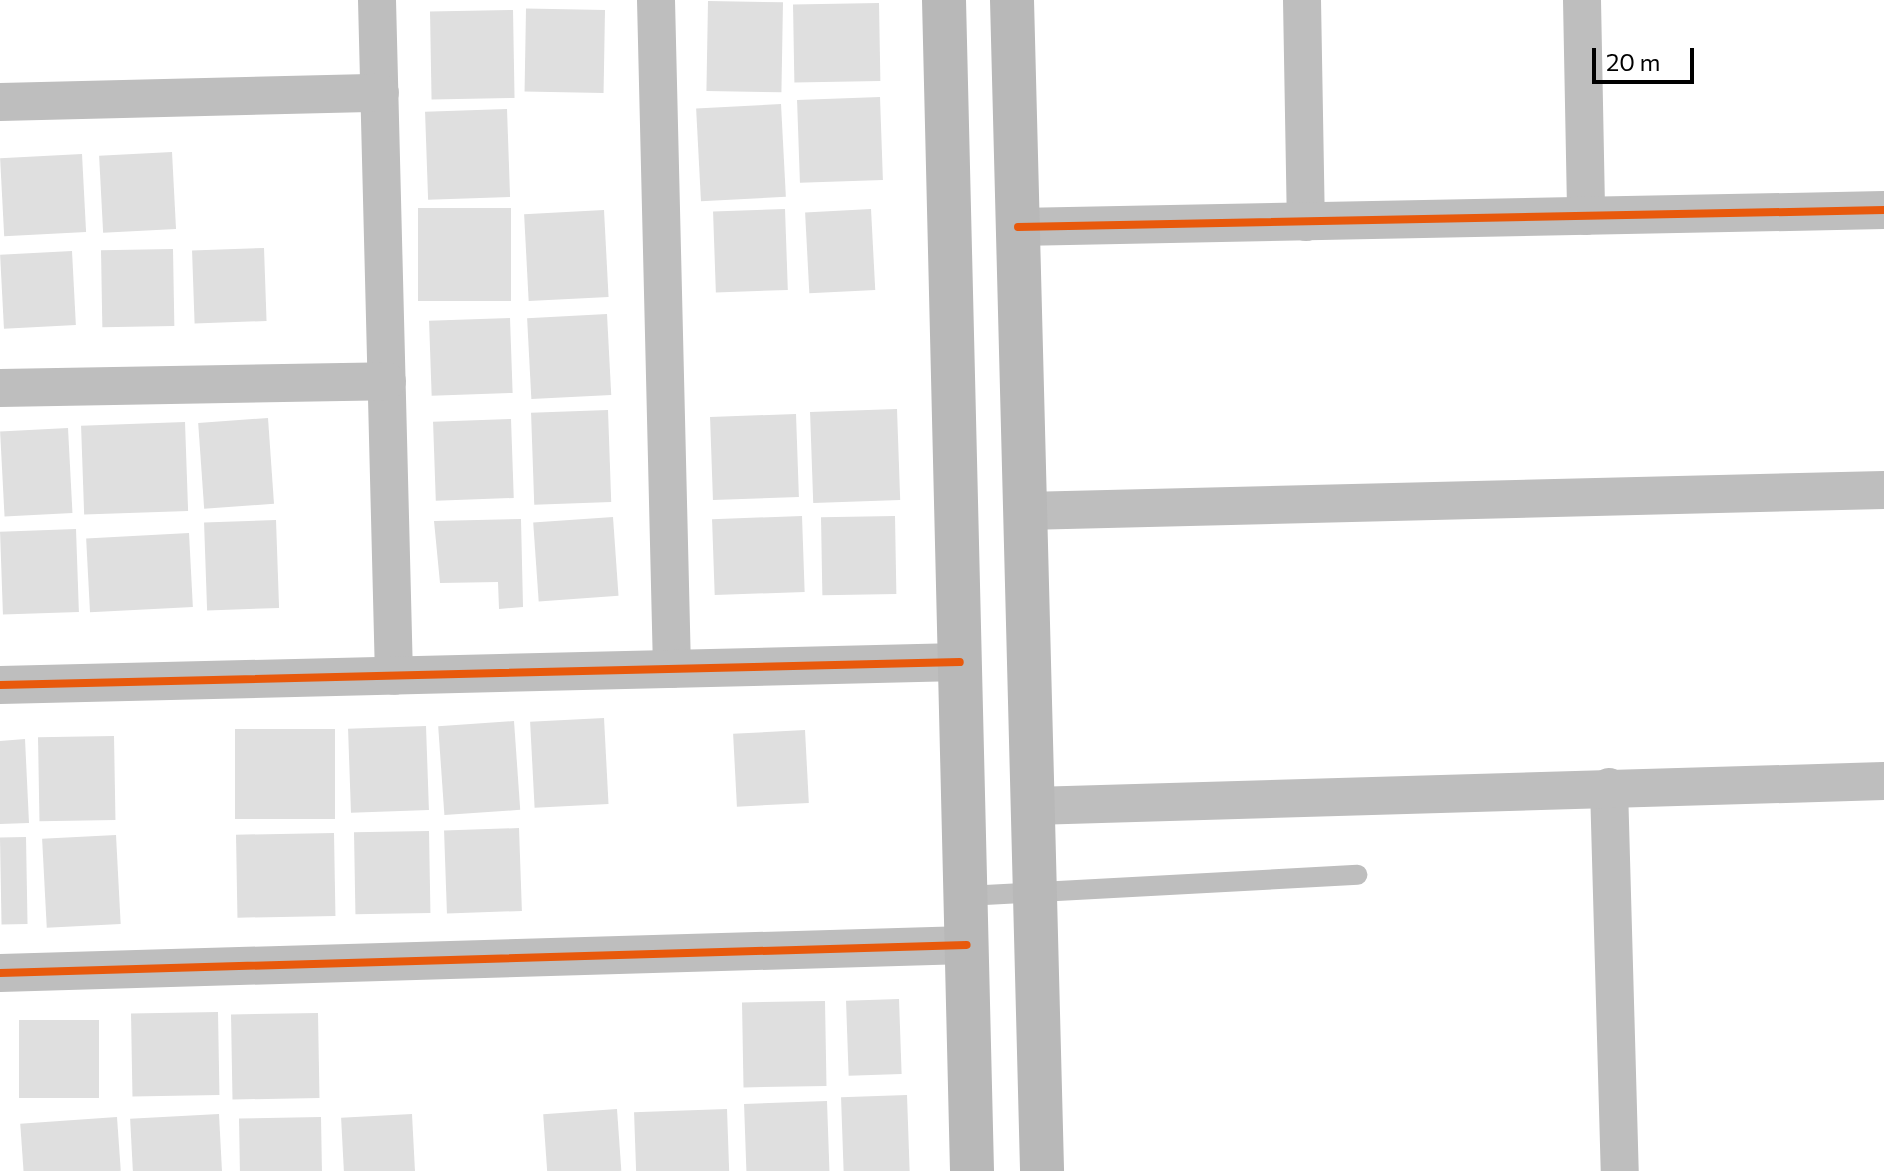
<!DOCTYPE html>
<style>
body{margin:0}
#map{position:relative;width:1884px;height:1171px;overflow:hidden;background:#fff;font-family:Commissioner,sans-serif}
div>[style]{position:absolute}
.building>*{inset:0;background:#dfdfdf;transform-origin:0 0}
.service>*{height:20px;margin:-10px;padding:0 10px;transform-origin:10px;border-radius:10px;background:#bebebe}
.minor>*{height:38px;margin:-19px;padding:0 19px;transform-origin:19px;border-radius:19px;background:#bebebe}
.secondary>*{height:44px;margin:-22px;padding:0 22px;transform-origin:22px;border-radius:22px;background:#b8b8b8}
.cycleway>*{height:8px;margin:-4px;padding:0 4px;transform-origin:4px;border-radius:4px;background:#e8590c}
span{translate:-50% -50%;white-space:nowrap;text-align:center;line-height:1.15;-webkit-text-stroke:8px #fff;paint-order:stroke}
.scale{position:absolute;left:1592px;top:48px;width:102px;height:36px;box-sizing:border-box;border:4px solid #000;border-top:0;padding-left:10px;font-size:24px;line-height:28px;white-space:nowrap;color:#000;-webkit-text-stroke:6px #fff;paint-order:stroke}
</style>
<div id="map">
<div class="building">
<div style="left:708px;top:1px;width:75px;height:90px;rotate:1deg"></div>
<div style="left:879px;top:3px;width:78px;height:86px;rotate:89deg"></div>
<div style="left:513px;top:10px;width:88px;height:83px;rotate:89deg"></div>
<div style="left:605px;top:10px;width:83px;height:79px;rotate:91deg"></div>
<div style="left:880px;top:97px;width:83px;height:83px;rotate:88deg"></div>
<div style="left:781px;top:104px;width:93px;height:85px;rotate:87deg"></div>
<div style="left:507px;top:109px;width:88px;height:82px;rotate:88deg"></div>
<div style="left:172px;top:152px;width:77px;height:73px;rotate:87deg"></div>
<div style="left:82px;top:154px;width:78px;height:82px;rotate:87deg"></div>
<div style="left:511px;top:208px;width:93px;height:93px;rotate:90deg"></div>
<div style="left:785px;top:209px;width:81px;height:72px;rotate:88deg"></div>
<div style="left:871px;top:209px;width:81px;height:66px;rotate:87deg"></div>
<div style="left:604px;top:210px;width:87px;height:80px;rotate:87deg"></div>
<div style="left:264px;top:248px;width:73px;height:72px;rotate:88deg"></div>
<div style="left:173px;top:249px;width:77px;height:72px;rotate:89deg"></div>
<div style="left:72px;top:251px;width:74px;height:72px;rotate:87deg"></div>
<div style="left:607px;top:314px;width:81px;height:80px;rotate:87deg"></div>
<div style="left:510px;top:318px;width:75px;height:81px;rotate:88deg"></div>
<div style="left:897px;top:409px;width:91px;height:87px;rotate:88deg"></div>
<div style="left:608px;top:410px;width:92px;height:77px;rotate:88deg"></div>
<div style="left:796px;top:414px;width:83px;height:86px;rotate:88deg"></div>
<div style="left:268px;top:418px;width:86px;height:70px;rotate:86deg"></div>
<div style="left:511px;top:419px;width:79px;height:78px;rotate:88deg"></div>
<div style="left:185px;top:422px;width:89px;height:104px;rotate:88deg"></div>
<div style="left:68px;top:428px;width:85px;height:68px;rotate:87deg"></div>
<div style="left:802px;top:516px;width:76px;height:90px;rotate:88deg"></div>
<div style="left:895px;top:516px;width:78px;height:74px;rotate:89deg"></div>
<div style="left:613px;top:517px;width:79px;height:80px;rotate:86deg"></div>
<div style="clip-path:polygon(521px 519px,523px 607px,499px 609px,498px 582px,440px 583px,434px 521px)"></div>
<div style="left:276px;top:520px;width:88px;height:72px;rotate:88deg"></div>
<div style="left:76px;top:529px;width:83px;height:76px;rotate:88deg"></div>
<div style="left:189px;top:533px;width:74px;height:103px;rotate:87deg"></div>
<div style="left:604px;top:718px;width:86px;height:74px;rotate:87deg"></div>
<div style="left:514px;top:721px;width:89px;height:76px;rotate:86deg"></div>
<div style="left:426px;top:726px;width:84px;height:78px;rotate:88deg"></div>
<div style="left:235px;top:729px;width:100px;height:90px"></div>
<div style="left:805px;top:730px;width:73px;height:72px;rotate:87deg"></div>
<div style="left:114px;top:736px;width:84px;height:76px;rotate:89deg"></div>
<div style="clip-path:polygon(25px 739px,29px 823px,0 824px,0 741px)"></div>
<div style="left:519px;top:828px;width:83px;height:75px;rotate:88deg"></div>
<div style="left:429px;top:831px;width:82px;height:75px;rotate:89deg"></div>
<div style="left:334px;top:833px;width:83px;height:98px;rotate:89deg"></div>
<div style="left:116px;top:835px;width:89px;height:74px;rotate:87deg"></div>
<div style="left:26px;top:837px;width:87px;height:26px;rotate:89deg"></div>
<div style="left:899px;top:999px;width:75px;height:53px;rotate:88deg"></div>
<div style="left:825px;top:1001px;width:85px;height:83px;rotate:89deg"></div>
<div style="left:218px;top:1012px;width:83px;height:87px;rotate:89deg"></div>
<div style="left:318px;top:1013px;width:85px;height:87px;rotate:89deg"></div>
<div style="left:19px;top:1020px;width:80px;height:78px"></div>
<div style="left:907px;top:1095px;width:76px;height:66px;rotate:88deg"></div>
<div style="left:827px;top:1101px;width:70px;height:83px;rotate:88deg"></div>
<div style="left:617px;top:1109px;width:62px;height:74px;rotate:86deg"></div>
<div style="left:727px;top:1109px;width:62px;height:93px;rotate:88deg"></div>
<div style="left:219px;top:1114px;width:57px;height:89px;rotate:87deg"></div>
<div style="left:412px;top:1114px;width:57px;height:71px;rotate:87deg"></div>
<div style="left:117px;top:1117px;width:54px;height:97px;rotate:86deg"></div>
<div style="left:321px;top:1117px;width:54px;height:82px;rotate:89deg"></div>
</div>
<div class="service">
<div style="left:966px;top:896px;width:392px;rotate:-3.1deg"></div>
</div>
<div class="minor">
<div style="left:377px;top:0;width:676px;rotate:88.56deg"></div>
<div style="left:656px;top:0;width:669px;rotate:88.63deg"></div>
<div style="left:1302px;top:0;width:222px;rotate:89deg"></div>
<div style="left:1582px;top:0;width:216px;rotate:88.9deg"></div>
<div style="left:0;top:102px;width:380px;rotate:-1.4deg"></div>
<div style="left:1018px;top:227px;width:866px;rotate:-1.12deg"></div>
<div style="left:0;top:388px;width:387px;rotate:-1deg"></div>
<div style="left:1025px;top:511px;width:859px;rotate:-1.4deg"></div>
<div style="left:0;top:685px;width:960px;rotate:-1.37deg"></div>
<div style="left:1609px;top:787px;width:384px;rotate:88.4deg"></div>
<div style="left:1033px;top:806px;width:851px;rotate:-1.68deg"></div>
<div style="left:0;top:973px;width:967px;rotate:-1.66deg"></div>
</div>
<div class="secondary">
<div style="left:944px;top:0;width:1171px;rotate:88.63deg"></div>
<div style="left:1012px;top:0;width:1171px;rotate:88.53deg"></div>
</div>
<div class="cycleway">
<div style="left:1018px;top:227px;width:866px;rotate:-1.12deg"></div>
<div style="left:0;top:685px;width:960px;rotate:-1.37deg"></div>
<div style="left:0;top:973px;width:967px;rotate:-1.66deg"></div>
</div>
<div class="scale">20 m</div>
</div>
